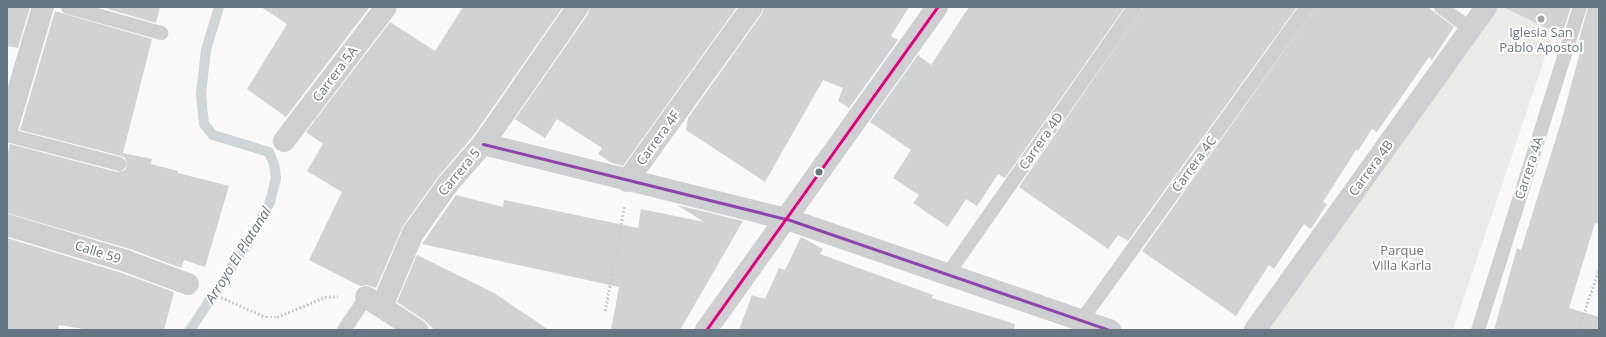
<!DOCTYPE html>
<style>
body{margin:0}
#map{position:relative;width:1606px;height:337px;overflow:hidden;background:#f9f9f9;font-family:"Open Sans",sans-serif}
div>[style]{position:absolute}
.green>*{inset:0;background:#e8ebe6}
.stream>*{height:10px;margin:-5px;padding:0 5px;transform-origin:5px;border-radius:5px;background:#ced6d9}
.building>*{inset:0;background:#d0d2d3}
.path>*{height:2.5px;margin-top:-1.25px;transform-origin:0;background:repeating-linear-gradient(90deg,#cbcccd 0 2px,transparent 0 4px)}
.service>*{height:14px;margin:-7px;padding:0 7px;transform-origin:7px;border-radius:7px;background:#cecfd0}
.minor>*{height:22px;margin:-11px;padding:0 11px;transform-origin:11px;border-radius:11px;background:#cecfd0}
.bus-1>*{height:3px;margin:-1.5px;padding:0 1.5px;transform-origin:1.5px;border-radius:1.5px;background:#8e44ad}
.bus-2>*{height:3px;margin:-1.5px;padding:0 1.5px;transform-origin:1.5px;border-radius:1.5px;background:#e5007d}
.dots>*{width:11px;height:11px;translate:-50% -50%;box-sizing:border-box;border:2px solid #fff;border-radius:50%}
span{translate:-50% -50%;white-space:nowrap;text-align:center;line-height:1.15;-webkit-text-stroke:4px #fff;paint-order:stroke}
.poi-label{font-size:13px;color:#657683}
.street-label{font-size:13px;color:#657683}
.park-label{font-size:13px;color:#687a64}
.water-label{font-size:14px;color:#60757c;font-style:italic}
.frame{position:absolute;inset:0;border:8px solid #657683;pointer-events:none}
</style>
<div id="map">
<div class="green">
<div style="clip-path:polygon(1497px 7px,1562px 7px,1453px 330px,1263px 330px)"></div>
</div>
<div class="stream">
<div style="left:190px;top:330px;width:105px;rotate:-56.3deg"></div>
<div style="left:248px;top:243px;width:47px;rotate:-61.8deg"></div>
<div style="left:270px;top:202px;width:25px;rotate:-76deg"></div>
<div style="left:276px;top:178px;width:14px;rotate:-98deg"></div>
<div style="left:274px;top:164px;width:13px;rotate:-113deg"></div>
<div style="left:269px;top:152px;width:59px;rotate:-163.1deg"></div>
<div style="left:213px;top:135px;width:14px;rotate:-129deg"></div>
<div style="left:204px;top:124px;width:30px;rotate:-96deg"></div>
<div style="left:201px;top:94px;width:44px;rotate:-83.5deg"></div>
<div style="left:206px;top:50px;width:45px;rotate:-73.2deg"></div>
</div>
<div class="building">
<div style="clip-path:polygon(7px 7px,30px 7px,18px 48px,7px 46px)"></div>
<div style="clip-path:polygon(109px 7px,160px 7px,156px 23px,108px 9px)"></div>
<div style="clip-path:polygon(261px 7px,369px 8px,286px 117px,247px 89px,287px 24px)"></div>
<div style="clip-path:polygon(463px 7px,563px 7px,473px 136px,438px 177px,403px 226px,376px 288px,367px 285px,360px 286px,309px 260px,342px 192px,307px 171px,323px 144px,306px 132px,390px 22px,435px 51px)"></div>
<div style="clip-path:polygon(590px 7px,737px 7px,623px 166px,612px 163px,598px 154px,602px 148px,557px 119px,545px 138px,515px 119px,588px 14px)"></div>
<div style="clip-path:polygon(764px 7px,909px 7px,891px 36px,898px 40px,849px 108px,838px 101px,843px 88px,823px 80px,765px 182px,686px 130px,688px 118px,762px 14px)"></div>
<div style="clip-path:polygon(969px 7px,1125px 7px,1005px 178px,998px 174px,977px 206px,966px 199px,948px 227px,913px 203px,919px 195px,893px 178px,911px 150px,870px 122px,918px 55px,931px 65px)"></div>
<div style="clip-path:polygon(1143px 7px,1297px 7px,1128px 241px,1118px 235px,1108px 249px,1019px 187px)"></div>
<div style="clip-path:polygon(1315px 7px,1428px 7px,1454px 27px,1432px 60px,1429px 57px,1377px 132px,1372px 129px,1358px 151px,1356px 150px,1323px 202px,1327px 204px,1311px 229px,1304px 224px,1274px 269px,1269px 265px,1236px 316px,1142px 251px)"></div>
<div style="clip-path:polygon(1503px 7px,1571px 7px,1562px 35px)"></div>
<div style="clip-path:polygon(1588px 7px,1599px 7px,1599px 224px,1595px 223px,1569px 308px,1599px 317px,1599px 330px,1494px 330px,1517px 248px,1521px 250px,1561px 122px,1582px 45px,1578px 43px)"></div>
<div style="clip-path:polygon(55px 11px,152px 39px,123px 153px,152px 159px,151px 164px,178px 171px,178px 173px,229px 186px,205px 267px,184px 260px,181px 268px,130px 249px,7px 213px,7px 158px,10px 144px,117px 172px,125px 170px,127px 166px,125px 158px,121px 156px,20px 130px)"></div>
<div style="clip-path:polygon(456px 195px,503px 207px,504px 200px,638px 228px,641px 209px,704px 222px,677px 205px,743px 221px,680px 330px,611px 330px,619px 287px,422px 244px)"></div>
<div style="clip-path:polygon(801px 237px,823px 249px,820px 254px,933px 295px,932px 298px,1015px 324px,1014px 330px,739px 330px,752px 295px,765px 299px,779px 268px,785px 270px)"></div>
<div style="clip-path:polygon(7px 238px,122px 273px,174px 292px,164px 330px,89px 330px,59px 325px,58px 330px,7px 330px)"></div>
<div style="clip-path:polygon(417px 255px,494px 293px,549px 330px,435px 330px,424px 320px,397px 302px)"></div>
</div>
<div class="path">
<div style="left:214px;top:294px;width:57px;rotate:23.9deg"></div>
<div style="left:266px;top:317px;width:11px"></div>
<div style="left:277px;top:317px;width:52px;rotate:-22.6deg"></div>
<div style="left:325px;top:297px;width:13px;rotate:-4deg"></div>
<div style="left:605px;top:311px;width:106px;rotate:-79.6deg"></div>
<div style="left:1578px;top:330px;width:65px;rotate:-71deg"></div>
</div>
<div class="service">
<div style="left:68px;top:7px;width:97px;rotate:15.6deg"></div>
<div style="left:1441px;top:7px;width:36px;rotate:37deg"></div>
<div style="left:7px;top:135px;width:116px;rotate:14.5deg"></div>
<div style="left:947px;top:275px;width:327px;rotate:-55deg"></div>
<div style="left:1081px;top:321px;width:387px;rotate:-54.3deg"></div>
<div style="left:344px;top:330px;width:40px;rotate:-56deg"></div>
<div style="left:1478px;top:330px;width:339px;rotate:-72.5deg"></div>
</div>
<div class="minor">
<div style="left:7px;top:129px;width:127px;rotate:-73.6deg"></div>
<div style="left:284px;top:141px;width:168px;rotate:-52.7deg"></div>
<div style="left:483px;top:144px;width:313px;rotate:13.9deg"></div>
<div style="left:787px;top:219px;width:342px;rotate:19deg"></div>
<div style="left:627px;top:181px;width:214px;rotate:-54.3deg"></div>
<div style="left:7px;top:225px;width:124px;rotate:16.8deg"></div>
<div style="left:126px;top:261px;width:66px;rotate:20.4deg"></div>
<div style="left:366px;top:297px;width:61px;rotate:32.9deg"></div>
<div style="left:382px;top:306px;width:79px;rotate:-67deg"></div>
<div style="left:413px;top:233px;width:60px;rotate:-54.5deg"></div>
<div style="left:448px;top:184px;width:53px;rotate:-48.8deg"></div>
<div style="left:483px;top:144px;width:167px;rotate:-55.3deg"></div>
<div style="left:706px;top:330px;width:397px;rotate:-54.4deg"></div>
<div style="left:1255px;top:330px;width:397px;rotate:-54.4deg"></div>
</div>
<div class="bus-1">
<div style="left:483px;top:144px;width:313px;rotate:13.9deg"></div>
<div style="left:787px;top:219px;width:342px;rotate:19deg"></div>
</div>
<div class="bus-2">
<div style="left:706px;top:330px;width:397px;rotate:-54.4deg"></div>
</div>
<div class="dots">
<div style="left:1541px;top:19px;background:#99a4ac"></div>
<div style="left:819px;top:172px;background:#657683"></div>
</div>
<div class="poi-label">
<span style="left:1541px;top:40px">Iglesia San<br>Pablo Apostol</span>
</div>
<div class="street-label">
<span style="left:335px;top:74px;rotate:-53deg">Carrera 5A</span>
<span style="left:658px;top:138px;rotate:-54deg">Carrera 4F</span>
<span style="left:1041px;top:141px;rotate:-55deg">Carrera 4D</span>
<span style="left:1194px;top:164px;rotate:-54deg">Carrera 4C</span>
<span style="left:1371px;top:168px;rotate:-54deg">Carrera 4B</span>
<span style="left:1529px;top:168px;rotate:-72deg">Carrera 4A</span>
<span style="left:459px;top:172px;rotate:-50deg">Carrera 5</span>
<span style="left:98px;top:252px;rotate:18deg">Calle 59</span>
</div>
<div class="park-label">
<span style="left:1402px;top:258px">Parque<br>Villa Karla</span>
</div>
<div class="water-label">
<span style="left:238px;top:255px;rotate:-58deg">Arroyo El Platanal</span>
</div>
<div class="frame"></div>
</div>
